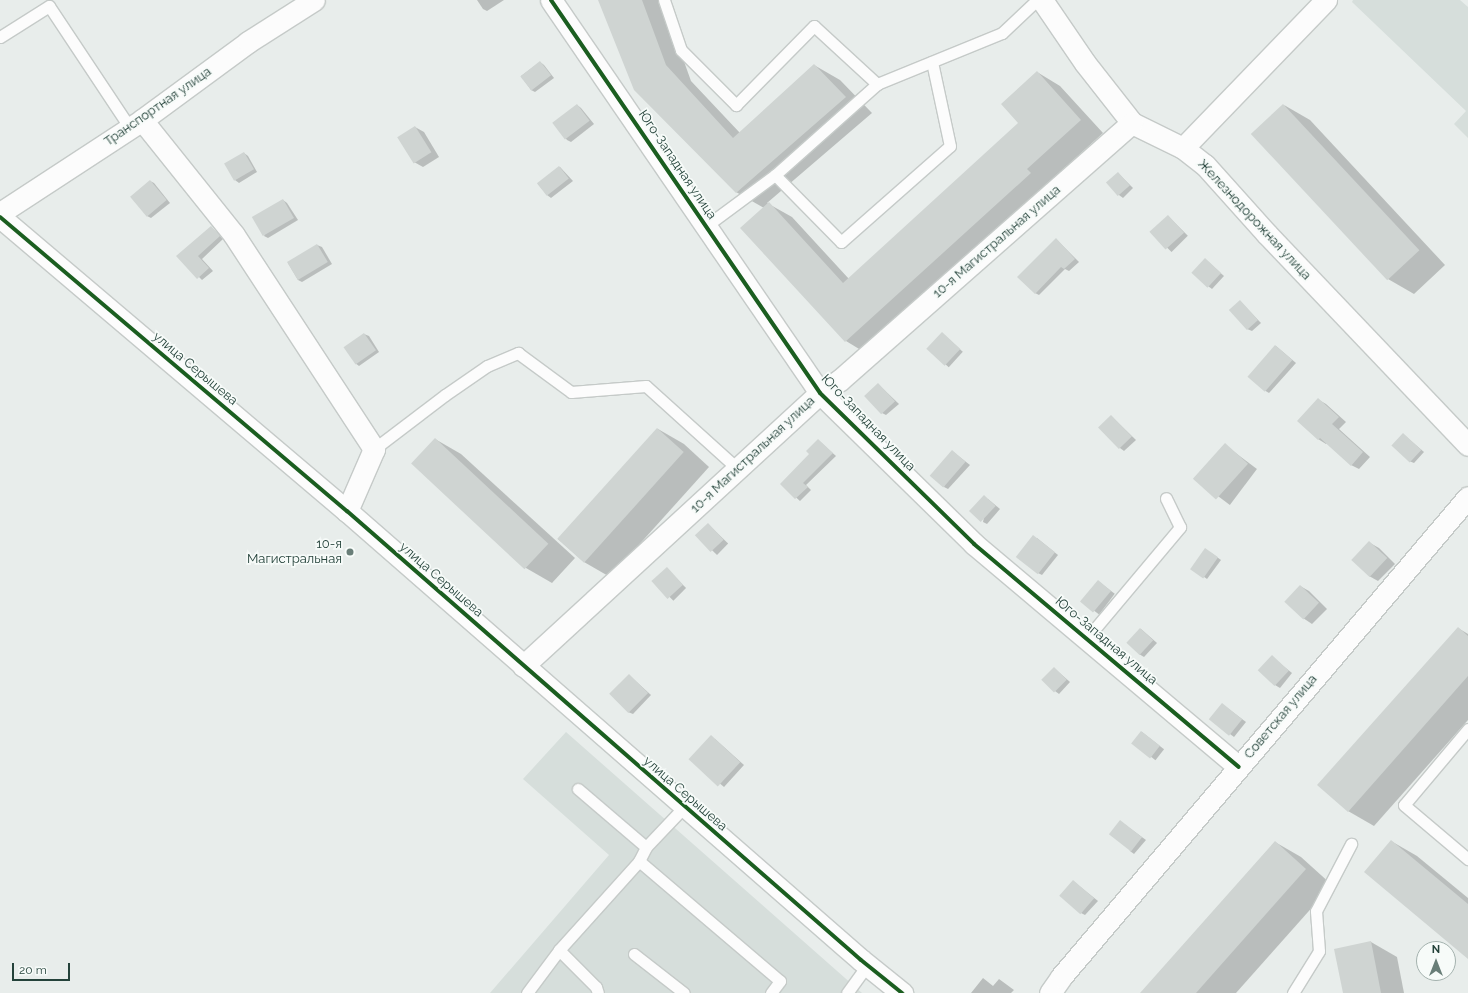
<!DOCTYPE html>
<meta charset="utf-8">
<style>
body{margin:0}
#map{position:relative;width:1468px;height:993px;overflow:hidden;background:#e8edeb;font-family:Raleway,sans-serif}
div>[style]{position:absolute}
.built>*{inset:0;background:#d6dedb}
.shadow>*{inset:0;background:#0003;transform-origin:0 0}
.building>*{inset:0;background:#cfd4d2;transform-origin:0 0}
.roads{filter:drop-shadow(1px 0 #c5cac8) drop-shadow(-1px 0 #c5cac8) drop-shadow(0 1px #c5cac8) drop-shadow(0 -1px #c5cac8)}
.lane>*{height:11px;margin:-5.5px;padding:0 5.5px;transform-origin:5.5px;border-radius:5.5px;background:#fcfcfc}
.street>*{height:21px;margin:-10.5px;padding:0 10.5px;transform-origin:10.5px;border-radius:10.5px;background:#fcfcfc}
.cycleway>*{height:4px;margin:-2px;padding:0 2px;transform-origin:2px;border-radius:2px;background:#1b5e20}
.dots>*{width:11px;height:11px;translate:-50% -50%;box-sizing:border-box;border:2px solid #f7fbf9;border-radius:50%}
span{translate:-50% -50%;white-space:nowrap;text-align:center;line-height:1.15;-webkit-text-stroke:3.5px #f7fbf9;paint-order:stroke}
.street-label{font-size:13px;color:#24423a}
.poi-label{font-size:13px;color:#24423a}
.right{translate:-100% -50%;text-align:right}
.north{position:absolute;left:1416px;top:941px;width:40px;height:40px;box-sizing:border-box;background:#f7fbf9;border:1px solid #a3b1ad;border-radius:50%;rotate:0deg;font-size:11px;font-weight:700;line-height:16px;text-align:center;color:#24423a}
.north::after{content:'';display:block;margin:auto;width:14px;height:18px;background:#697e78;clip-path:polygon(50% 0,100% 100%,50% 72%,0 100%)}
.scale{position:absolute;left:12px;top:963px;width:58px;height:18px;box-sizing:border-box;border:2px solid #24423a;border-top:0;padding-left:5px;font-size:12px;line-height:14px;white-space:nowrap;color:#24423a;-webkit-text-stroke:3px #f7fbf9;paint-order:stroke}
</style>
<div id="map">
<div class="built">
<div style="clip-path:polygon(1353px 0,1460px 0,1468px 7px,1468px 138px,1454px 124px,1466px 111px,1352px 2px)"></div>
<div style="clip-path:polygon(566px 732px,862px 993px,490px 993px,609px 855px,523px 779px)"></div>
</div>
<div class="shadow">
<div style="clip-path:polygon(477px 0,504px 0,487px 11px,483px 9px)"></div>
<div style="clip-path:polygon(599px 0,662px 0,691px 81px,740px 133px,814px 65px,840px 80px,872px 113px,767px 203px,792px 217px,849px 279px,1020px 123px,1037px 72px,1060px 86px,1103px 133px,1049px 182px,869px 355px,846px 341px,742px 228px,764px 208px,736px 192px)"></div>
<div style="clip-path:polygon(540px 62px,544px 65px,554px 78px,535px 92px,531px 90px,521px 76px)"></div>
<div style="clip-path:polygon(577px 105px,581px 108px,594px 124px,571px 142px,567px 140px,554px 123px)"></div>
<div style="clip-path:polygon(1284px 105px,1310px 120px,1445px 265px,1414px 294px,1388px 279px)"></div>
<div style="clip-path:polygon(415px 127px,424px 132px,439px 157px,423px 167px,414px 162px)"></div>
<div style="clip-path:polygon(244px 153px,248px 156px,257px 172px,239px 183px,235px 180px)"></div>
<div style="clip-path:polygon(560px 167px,573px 181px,551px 198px,547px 195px,538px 184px)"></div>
<div style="clip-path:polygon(1118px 173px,1133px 188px,1123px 198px,1119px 195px)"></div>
<div style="clip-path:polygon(150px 181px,154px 183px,170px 203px,151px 218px,147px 216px)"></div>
<div style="clip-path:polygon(283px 200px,287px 203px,298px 220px,268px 238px,264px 236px)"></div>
<div style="left:1168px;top:216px;width:28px;height:23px;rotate:45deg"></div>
<div style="clip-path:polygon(211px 227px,223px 239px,202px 259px,213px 271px,202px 280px,178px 256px)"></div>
<div style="clip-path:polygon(1056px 239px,1079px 262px,1069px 271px,1065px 269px,1039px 295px,1035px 293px)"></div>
<div style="clip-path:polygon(317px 245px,322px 247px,332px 264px,302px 282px,298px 280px,288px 263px)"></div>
<div style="clip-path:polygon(1205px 259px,1224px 276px,1212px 289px,1208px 286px)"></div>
<div style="clip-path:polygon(1240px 301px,1261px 323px,1252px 331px,1247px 329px)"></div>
<div style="left:942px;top:333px;width:28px;height:21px;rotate:42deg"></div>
<div style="clip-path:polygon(364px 334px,369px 336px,379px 352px,359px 366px,355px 363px)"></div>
<div style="clip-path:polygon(1276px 346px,1296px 363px,1269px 393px,1264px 390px)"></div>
<div style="clip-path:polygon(878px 384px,899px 404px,886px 415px,882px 413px)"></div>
<div style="clip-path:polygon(1319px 400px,1326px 404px,1346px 422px,1339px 429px,1370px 457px,1359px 469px,1351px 465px,1327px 443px,1326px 444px,1318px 439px)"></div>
<div style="clip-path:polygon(1111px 416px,1136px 440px,1124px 451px,1120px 448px)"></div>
<div style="clip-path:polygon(658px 429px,684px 444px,709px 467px,610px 577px,584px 562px,558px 539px)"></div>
<div style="clip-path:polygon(1403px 434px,1424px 452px,1414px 463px,1409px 461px)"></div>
<div style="clip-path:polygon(435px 439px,461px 454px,575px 558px,552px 583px,526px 568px)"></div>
<div style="clip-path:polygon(818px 440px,836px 456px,806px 485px,811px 490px,800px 501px,781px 484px,811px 454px)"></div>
<div style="left:1225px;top:445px;width:40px;height:45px;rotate:37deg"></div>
<div style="clip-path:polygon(952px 451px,970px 465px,948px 489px,944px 487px)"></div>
<div style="clip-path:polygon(988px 499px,1000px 509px,987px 524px,983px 522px)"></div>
<div style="left:708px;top:524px;width:28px;height:16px;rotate:44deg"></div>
<div style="clip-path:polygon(1037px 538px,1058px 555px,1042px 575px,1038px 573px)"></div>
<div style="clip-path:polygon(1370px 543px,1379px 548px,1395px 564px,1378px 581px,1369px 576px)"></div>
<div style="clip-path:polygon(1210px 552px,1221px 560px,1207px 579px,1192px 568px)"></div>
<div style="left:667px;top:569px;width:27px;height:18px;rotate:45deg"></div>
<div style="left:1098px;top:581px;width:21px;height:26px;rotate:37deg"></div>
<div style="clip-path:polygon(1300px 586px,1309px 591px,1327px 609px,1312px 624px,1303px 618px)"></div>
<div style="clip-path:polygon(1458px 628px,1468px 634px,1468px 720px,1374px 826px,1348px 811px)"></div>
<div style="clip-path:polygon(1141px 629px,1157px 643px,1144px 657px,1139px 654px)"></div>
<div style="clip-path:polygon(1272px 657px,1292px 673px,1280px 688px,1275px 685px)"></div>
<div style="clip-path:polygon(1054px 668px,1070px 682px,1059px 694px,1055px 691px)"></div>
<div style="clip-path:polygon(629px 675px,651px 695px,633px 714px,628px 712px)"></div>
<div style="clip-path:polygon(1226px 707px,1246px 722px,1234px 737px,1210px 719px)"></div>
<div style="left:1142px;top:732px;width:28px;height:14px;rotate:38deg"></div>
<div style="clip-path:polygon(715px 739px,744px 765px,724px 787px,691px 759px)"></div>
<div style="clip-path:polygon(1120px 821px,1146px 840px,1134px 854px,1130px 851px)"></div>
<div style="clip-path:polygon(1391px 841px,1417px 856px,1468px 898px,1468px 958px)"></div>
<div style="clip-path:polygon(1275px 842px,1301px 857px,1332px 885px,1236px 993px,1141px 993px)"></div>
<div style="clip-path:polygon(1073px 881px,1098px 901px,1085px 915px,1081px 913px)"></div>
<div style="clip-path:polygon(1371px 942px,1397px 957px,1404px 993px,1344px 993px)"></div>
<div style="clip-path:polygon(983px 978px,993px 986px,999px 979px,1014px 990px,1011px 993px,971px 993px)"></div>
</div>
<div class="building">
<div style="clip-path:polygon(598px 0,642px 0,666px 65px,733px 138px,814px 64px,846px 97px,736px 193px,634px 90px)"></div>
<div style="left:540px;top:61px;width:18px;height:25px;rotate:52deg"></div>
<div style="clip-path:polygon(1037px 71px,1081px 120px,1027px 169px,1031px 173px,845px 342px,740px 228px,769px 202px,843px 283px,1018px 123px,1001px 104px)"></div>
<div style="left:577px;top:104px;width:21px;height:31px;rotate:53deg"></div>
<div style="left:1283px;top:104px;width:200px;height:44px;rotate:47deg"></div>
<div style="left:415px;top:126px;width:31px;height:21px;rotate:58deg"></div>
<div style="left:244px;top:152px;width:20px;height:23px;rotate:60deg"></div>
<div style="left:559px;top:166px;width:16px;height:28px;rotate:52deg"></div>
<div style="left:1118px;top:172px;width:18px;height:16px;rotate:49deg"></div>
<div style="left:150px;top:180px;width:26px;height:26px;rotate:50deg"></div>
<div style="left:283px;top:199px;width:22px;height:36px;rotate:60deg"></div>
<div style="left:1168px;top:215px;width:24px;height:25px;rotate:48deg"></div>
<div style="clip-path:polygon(211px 226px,220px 236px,198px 256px,209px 268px,197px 279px,176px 256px)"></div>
<div style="clip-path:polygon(1056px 238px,1075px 259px,1064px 269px,1061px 267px,1035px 294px,1017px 277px)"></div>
<div style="left:317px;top:244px;width:21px;height:35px;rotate:59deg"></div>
<div style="left:1205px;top:258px;width:22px;height:20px;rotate:43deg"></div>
<div style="left:1240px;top:300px;width:27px;height:15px;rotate:48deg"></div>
<div style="left:942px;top:332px;width:25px;height:23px;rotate:43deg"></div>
<div style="left:364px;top:333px;width:21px;height:25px;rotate:55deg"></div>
<div style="left:1275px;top:345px;width:23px;height:42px;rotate:41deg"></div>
<div style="left:878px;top:383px;width:25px;height:19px;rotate:47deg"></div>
<div style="clip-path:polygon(1318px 398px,1339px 417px,1332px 424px,1363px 452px,1351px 466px,1320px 438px,1318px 440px,1297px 421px)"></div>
<div style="left:1111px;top:415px;width:30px;height:18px;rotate:46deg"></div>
<div style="left:657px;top:428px;width:36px;height:149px;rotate:42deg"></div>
<div style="left:1403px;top:433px;width:25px;height:17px;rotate:43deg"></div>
<div style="left:435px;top:438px;width:155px;height:35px;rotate:43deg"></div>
<div style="clip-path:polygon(818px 439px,833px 453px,803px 483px,808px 487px,795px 499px,780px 484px,809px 454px,806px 451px)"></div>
<div style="left:1225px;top:443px;width:31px;height:48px;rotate:42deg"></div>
<div style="left:952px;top:450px;width:18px;height:34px;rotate:41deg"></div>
<div style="left:984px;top:495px;width:16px;height:22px;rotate:43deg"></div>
<div style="left:708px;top:523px;width:23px;height:18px;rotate:47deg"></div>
<div style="left:1033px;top:535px;width:28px;height:28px;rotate:38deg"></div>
<div style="left:1369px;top:541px;width:25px;height:26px;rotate:43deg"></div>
<div style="left:1205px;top:548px;width:16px;height:26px;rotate:35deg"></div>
<div style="left:667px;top:567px;width:24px;height:21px;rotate:48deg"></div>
<div style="left:1098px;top:580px;width:17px;height:28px;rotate:40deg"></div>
<div style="left:1300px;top:585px;width:26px;height:23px;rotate:43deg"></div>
<div style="clip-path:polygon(1458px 627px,1468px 636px,1468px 676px,1348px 812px,1317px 785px)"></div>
<div style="left:1140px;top:628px;width:18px;height:20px;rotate:43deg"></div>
<div style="left:1272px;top:655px;width:23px;height:21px;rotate:43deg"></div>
<div style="left:1054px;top:667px;width:18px;height:18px;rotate:45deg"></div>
<div style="left:629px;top:674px;width:27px;height:28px;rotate:45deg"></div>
<div style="left:1222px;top:703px;width:26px;height:21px;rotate:39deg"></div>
<div style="left:1141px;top:731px;width:24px;height:16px;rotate:38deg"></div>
<div style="left:711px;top:735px;width:40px;height:33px;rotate:43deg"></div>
<div style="left:1120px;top:820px;width:28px;height:18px;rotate:38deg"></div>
<div style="clip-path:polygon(1391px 840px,1468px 904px,1468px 959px,1364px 872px)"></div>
<div style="clip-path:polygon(1275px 841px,1306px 869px,1196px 993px,1140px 993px)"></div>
<div style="left:1073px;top:880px;width:28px;height:21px;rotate:41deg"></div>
<div style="clip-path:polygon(1371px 941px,1381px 993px,1343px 993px,1334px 949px)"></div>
</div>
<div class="roads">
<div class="lane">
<div style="left:664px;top:0;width:53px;rotate:71.2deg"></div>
<div style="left:681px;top:50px;width:78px;rotate:45deg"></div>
<div style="left:736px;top:105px;width:111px;rotate:-45.4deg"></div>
<div style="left:814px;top:26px;width:86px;rotate:42.6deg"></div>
<div style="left:0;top:37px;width:58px;rotate:-32.3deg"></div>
<div style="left:49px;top:6px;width:146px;rotate:56.4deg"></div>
<div style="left:775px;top:175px;width:94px;rotate:45.4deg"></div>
<div style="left:841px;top:242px;width:145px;rotate:-41.4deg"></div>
<div style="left:950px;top:146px;width:86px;rotate:-102.1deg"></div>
<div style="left:706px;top:226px;width:86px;rotate:-36.5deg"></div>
<div style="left:775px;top:175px;width:137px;rotate:-41.7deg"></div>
<div style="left:877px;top:84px;width:135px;rotate:-22.2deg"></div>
<div style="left:1002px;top:33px;width:48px;rotate:-43.3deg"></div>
<div style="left:374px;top:449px;width:89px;rotate:-37.3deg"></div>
<div style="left:445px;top:395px;width:51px;rotate:-34.6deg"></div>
<div style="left:487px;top:366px;width:34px;rotate:-23deg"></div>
<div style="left:518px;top:353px;width:66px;rotate:36.3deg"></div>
<div style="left:571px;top:392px;width:75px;rotate:-4.6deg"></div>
<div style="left:646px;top:386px;width:124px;rotate:42.1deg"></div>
<div style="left:1087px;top:638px;width:145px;rotate:-50deg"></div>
<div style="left:1180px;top:527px;width:32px;rotate:-116deg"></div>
<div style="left:1468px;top:729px;width:99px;rotate:130.1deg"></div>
<div style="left:1404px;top:805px;width:84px;rotate:40.2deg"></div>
<div style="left:578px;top:789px;width:89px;rotate:40.5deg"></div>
<div style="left:639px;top:861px;width:185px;rotate:40.4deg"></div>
<div style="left:780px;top:981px;width:15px;rotate:127deg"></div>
<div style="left:559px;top:950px;width:52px;rotate:45deg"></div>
<div style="left:596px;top:987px;width:6px;rotate:72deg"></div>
<div style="left:634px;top:954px;width:63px;rotate:38deg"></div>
<div style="left:527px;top:993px;width:54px;rotate:-53.3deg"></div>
<div style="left:559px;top:950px;width:120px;rotate:-48deg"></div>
<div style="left:639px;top:861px;width:16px;rotate:-63deg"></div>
<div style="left:646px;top:847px;width:55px;rotate:-46.5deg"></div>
<div style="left:847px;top:993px;width:34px;rotate:-54deg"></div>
<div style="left:1293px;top:993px;width:49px;rotate:-58.2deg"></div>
<div style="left:1319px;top:951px;width:40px;rotate:-94.3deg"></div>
<div style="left:1316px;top:911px;width:76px;rotate:-62.4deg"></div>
</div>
<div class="street">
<div style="left:551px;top:0;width:476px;rotate:55.6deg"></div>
<div style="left:820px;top:393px;width:216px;rotate:44.4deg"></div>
<div style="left:974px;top:544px;width:346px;rotate:40.1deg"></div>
<div style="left:1042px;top:0;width:76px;rotate:55.7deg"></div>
<div style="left:1085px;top:63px;width:76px;rotate:51.9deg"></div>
<div style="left:1132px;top:123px;width:57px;rotate:26.1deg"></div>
<div style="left:1183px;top:148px;width:28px;rotate:38deg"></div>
<div style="left:1205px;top:165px;width:93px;rotate:48.1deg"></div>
<div style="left:1267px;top:234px;width:291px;rotate:46.4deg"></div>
<div style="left:142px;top:120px;width:147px;rotate:51.3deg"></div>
<div style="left:234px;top:235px;width:256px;rotate:56.8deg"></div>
<div style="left:374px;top:449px;width:68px;rotate:113.5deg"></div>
<div style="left:1183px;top:148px;width:206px;rotate:-46deg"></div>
<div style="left:0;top:213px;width:170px;rotate:-33.2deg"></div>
<div style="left:142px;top:120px;width:132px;rotate:-36.3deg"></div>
<div style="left:248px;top:42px;width:78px;rotate:-32.5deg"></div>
<div style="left:0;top:217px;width:455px;rotate:40.3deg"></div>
<div style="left:347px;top:511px;width:682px;rotate:41.14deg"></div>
<div style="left:861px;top:960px;width:53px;rotate:38.8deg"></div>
<div style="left:523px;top:666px;width:403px;rotate:-42.6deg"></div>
<div style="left:820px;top:393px;width:24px;rotate:-33deg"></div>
<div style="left:840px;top:380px;width:389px;rotate:-41.4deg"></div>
<div style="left:1050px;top:993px;width:19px;rotate:-55deg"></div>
<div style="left:1061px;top:977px;width:629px;rotate:-49.7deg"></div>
</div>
</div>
<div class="cycleway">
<div style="left:551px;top:0;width:476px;rotate:55.6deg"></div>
<div style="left:820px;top:393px;width:216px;rotate:44.4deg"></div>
<div style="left:974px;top:544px;width:346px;rotate:40.1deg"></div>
<div style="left:0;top:217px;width:455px;rotate:40.3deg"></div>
<div style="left:347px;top:511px;width:682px;rotate:41.14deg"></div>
<div style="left:861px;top:960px;width:53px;rotate:38.8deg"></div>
</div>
<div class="dots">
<div style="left:350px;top:552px;background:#697e78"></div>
</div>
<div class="street-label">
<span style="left:158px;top:107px;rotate:-35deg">Транспортная улица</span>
<span style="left:677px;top:165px;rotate:56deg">Юго-Западная улица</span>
<span style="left:1254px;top:220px;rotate:47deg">Железнодорожная улица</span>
<span style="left:997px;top:242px;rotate:-41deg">10-я Магистральная улица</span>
<span style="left:195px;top:369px;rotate:40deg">улица Серышева</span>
<span style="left:868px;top:423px;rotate:46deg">Юго-Западная улица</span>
<span style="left:753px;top:455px;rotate:-43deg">10-я Магистральная улица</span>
<span style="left:441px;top:580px;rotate:41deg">улица Серышева</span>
<span style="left:1106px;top:641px;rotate:40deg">Юго-Западная улица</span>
<span style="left:1281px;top:717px;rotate:-50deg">Советская улица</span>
<span style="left:685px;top:794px;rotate:41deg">улица Серышева</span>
</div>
<div class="poi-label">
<span class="right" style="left:342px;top:552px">10-я<br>Магистральная</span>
</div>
<div class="north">N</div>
<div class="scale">20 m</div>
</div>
